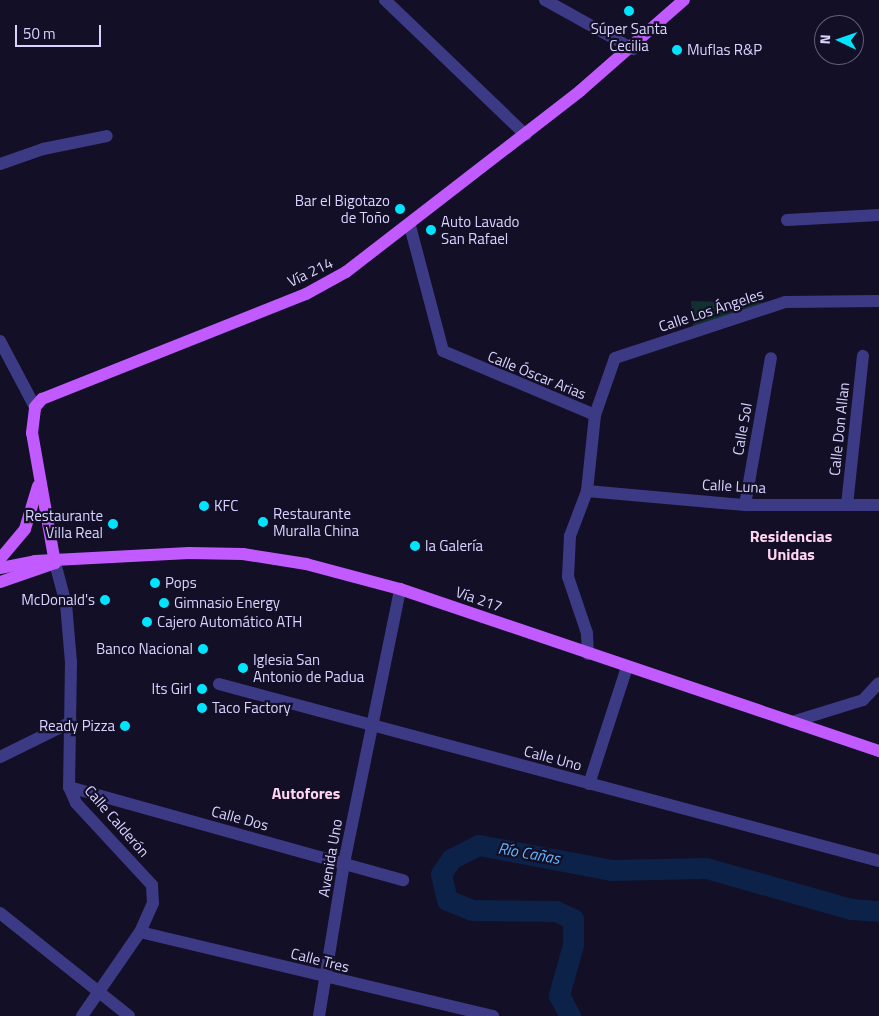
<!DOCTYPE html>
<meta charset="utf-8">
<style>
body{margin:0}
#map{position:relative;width:879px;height:1016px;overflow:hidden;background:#130f26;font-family:"Titillium Web",sans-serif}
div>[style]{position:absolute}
.green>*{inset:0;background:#12302f}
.river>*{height:21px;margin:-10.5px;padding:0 10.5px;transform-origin:10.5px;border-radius:10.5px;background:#0c2248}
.minor>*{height:12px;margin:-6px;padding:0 6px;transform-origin:6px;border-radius:6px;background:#3d3a85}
.major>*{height:12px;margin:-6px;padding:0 6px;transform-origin:6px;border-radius:6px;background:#c25bff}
.dots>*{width:14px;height:14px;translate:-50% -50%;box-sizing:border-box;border:2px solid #130f26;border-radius:50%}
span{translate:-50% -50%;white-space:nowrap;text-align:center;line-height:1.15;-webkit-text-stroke:4.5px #130f26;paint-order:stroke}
.poi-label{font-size:15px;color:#d9d4ff}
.left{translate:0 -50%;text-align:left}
.right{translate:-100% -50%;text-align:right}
.street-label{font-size:15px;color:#d9d4ff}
.neighbourhood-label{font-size:16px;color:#ffd6f0;font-weight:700}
.water-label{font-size:16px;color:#62b6ff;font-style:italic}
.north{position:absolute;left:814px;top:15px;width:50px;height:50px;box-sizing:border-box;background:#130f26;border:1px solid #625e7d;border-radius:50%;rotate:273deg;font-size:14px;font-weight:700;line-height:20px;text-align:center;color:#d9d4ff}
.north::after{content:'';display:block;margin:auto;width:18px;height:22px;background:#00e5ff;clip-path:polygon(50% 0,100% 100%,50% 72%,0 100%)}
.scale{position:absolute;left:15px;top:25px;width:86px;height:22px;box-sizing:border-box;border:2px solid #d9d4ff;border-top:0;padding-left:6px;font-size:15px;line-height:18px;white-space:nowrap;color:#d9d4ff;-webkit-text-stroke:4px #130f26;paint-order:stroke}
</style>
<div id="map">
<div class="green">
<div style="clip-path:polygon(691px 301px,775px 303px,693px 328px)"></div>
</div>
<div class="river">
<div style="left:570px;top:1016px;width:24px;rotate:-118deg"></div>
<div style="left:559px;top:995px;width:52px;rotate:-74.4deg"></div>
<div style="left:573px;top:945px;width:26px;rotate:-90deg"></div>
<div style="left:573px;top:919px;width:19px;rotate:-155deg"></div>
<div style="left:556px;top:911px;width:84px;rotate:-179.3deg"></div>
<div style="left:472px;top:910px;width:27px;rotate:-158deg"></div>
<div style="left:447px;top:900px;width:27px;rotate:-103deg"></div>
<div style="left:441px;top:874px;width:18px;rotate:-56deg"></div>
<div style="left:451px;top:859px;width:31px;rotate:-27deg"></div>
<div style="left:479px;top:845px;width:134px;rotate:10.7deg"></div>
<div style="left:611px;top:870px;width:95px;rotate:-1.2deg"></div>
<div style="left:706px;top:868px;width:151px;rotate:15.8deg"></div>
<div style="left:851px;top:909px;width:28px;rotate:4deg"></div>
</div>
<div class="minor">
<div style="left:385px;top:0;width:195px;rotate:43.8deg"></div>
<div style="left:545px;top:0;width:101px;rotate:29.1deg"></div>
<div style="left:0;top:164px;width:46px;rotate:-19.2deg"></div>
<div style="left:43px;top:149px;width:65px;rotate:-11.5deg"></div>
<div style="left:787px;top:220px;width:92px;rotate:-3.1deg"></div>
<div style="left:410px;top:226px;width:129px;rotate:75.2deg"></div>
<div style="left:443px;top:351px;width:165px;rotate:22.8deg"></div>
<div style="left:0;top:341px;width:75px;rotate:62.1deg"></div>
<div style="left:587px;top:491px;width:159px;rotate:5.1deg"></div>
<div style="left:745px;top:505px;width:134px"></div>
<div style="left:745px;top:505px;width:149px;rotate:-80deg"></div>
<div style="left:847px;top:505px;width:150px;rotate:-83.9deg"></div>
<div style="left:55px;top:563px;width:42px;rotate:75deg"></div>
<div style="left:66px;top:604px;width:58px;rotate:85.1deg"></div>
<div style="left:71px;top:662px;width:125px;rotate:90.9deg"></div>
<div style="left:69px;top:787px;width:17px;rotate:66deg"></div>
<div style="left:76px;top:803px;width:112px;rotate:47.2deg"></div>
<div style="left:152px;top:885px;width:18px;rotate:87deg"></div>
<div style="left:153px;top:903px;width:32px;rotate:114deg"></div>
<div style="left:140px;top:932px;width:102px;rotate:124.6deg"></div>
<div style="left:588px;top:654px;width:21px;rotate:-93deg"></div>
<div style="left:587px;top:633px;width:59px;rotate:-108.7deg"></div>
<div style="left:568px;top:577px;width:41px;rotate:-87.2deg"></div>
<div style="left:570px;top:536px;width:48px;rotate:-69.3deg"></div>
<div style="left:587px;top:491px;width:76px;rotate:-84deg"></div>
<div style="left:595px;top:415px;width:60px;rotate:-70.7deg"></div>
<div style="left:615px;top:358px;width:179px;rotate:-18.2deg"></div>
<div style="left:785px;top:302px;width:94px;rotate:-0.6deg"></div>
<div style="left:219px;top:684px;width:683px;rotate:15.01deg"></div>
<div style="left:792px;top:722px;width:74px;rotate:-17.2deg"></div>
<div style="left:863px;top:700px;width:23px;rotate:-47deg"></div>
<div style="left:0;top:757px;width:79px;rotate:-26.2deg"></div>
<div style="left:589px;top:784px;width:123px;rotate:-72deg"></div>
<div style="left:69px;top:787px;width:347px;rotate:15.6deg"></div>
<div style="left:0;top:913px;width:165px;rotate:38.6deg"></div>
<div style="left:140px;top:932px;width:363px;rotate:13.4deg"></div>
<div style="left:319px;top:1016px;width:155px;rotate:-80.7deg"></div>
<div style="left:344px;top:863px;width:280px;rotate:-78.4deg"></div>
</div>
<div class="major">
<div style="left:0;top:559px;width:39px;rotate:-50deg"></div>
<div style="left:25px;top:529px;width:45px;rotate:-73.2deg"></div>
<div style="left:55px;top:563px;width:132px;rotate:-100deg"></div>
<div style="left:32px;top:433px;width:26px;rotate:-83deg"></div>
<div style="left:35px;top:407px;width:11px;rotate:-49deg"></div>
<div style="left:42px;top:399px;width:284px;rotate:-21.7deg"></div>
<div style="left:306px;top:294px;width:46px;rotate:-28.8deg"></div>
<div style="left:346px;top:272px;width:296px;rotate:-37.7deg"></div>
<div style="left:580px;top:91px;width:138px;rotate:-41.2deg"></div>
<div style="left:0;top:568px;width:36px;rotate:-11deg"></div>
<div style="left:35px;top:561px;width:154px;rotate:-3deg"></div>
<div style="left:189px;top:553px;width:54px;rotate:1.1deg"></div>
<div style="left:243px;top:554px;width:64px;rotate:9deg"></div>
<div style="left:306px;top:564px;width:97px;rotate:14.9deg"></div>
<div style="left:400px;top:589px;width:506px;rotate:18.69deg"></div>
<div style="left:0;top:582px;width:58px;rotate:-19.1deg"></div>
</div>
<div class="dots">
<div style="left:629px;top:11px;background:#00e5ff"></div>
<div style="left:677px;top:50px;background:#00e5ff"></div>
<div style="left:400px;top:209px;background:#00e5ff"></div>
<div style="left:431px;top:230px;background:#00e5ff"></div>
<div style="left:204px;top:506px;background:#00e5ff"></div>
<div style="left:263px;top:522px;background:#00e5ff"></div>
<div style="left:113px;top:524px;background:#00e5ff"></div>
<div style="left:415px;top:546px;background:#00e5ff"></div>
<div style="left:155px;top:583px;background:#00e5ff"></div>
<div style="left:105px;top:600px;background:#00e5ff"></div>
<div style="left:164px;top:603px;background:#00e5ff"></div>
<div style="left:147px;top:622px;background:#00e5ff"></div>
<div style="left:203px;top:649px;background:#00e5ff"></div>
<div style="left:243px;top:668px;background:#00e5ff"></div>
<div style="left:202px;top:689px;background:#00e5ff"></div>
<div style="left:202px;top:708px;background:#00e5ff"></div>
<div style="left:125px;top:726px;background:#00e5ff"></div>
</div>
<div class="poi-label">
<span style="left:629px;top:37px">Súper Santa<br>Cecilia</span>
<span class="left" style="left:687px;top:50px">Muflas R&amp;P</span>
<span class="right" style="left:390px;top:209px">Bar el Bigotazo<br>de Toño</span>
<span class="left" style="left:441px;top:230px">Auto Lavado<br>San Rafael</span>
<span class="left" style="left:214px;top:506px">KFC</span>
<span class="left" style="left:273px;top:522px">Restaurante<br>Muralla China</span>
<span class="right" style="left:103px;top:524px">Restaurante<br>Villa Real</span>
<span class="left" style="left:425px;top:546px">la Galería</span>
<span class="left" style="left:165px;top:583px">Pops</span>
<span class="right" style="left:95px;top:600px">McDonald's</span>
<span class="left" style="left:174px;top:603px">Gimnasio Energy</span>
<span class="left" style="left:157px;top:622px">Cajero Automático ATH</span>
<span class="right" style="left:193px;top:649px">Banco Nacional</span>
<span class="left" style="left:253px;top:668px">Iglesia San<br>Antonio de Padua</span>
<span class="right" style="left:192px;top:689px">Its Girl</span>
<span class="left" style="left:212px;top:708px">Taco Factory</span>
<span class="right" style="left:115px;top:726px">Ready Pizza</span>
</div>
<div class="street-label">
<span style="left:310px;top:272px;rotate:-26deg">Vía 214</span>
<span style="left:711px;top:310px;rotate:-18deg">Calle Los Ángeles</span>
<span style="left:537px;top:375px;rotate:22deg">Calle Óscar Arias</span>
<span style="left:742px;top:429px;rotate:-80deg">Calle Sol</span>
<span style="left:839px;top:429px;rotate:-84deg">Calle Don Allan</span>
<span style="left:734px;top:486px;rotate:3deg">Calle Luna</span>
<span style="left:479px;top:599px;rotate:19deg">Vía 217</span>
<span style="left:553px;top:758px;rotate:15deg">Calle Uno</span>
<span style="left:240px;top:818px;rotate:15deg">Calle Dos</span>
<span style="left:117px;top:821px;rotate:49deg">Calle Calderón</span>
<span style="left:330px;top:858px;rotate:-80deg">Avenida Uno</span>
<span style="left:320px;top:960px;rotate:14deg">Calle Tres</span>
</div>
<div class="neighbourhood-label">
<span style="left:791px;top:545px">Residencias<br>Unidas</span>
<span style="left:306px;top:793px">Autofores</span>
</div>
<div class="water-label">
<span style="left:529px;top:853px;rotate:10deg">Río Cañas</span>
</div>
<div class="north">N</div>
<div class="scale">50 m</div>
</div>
